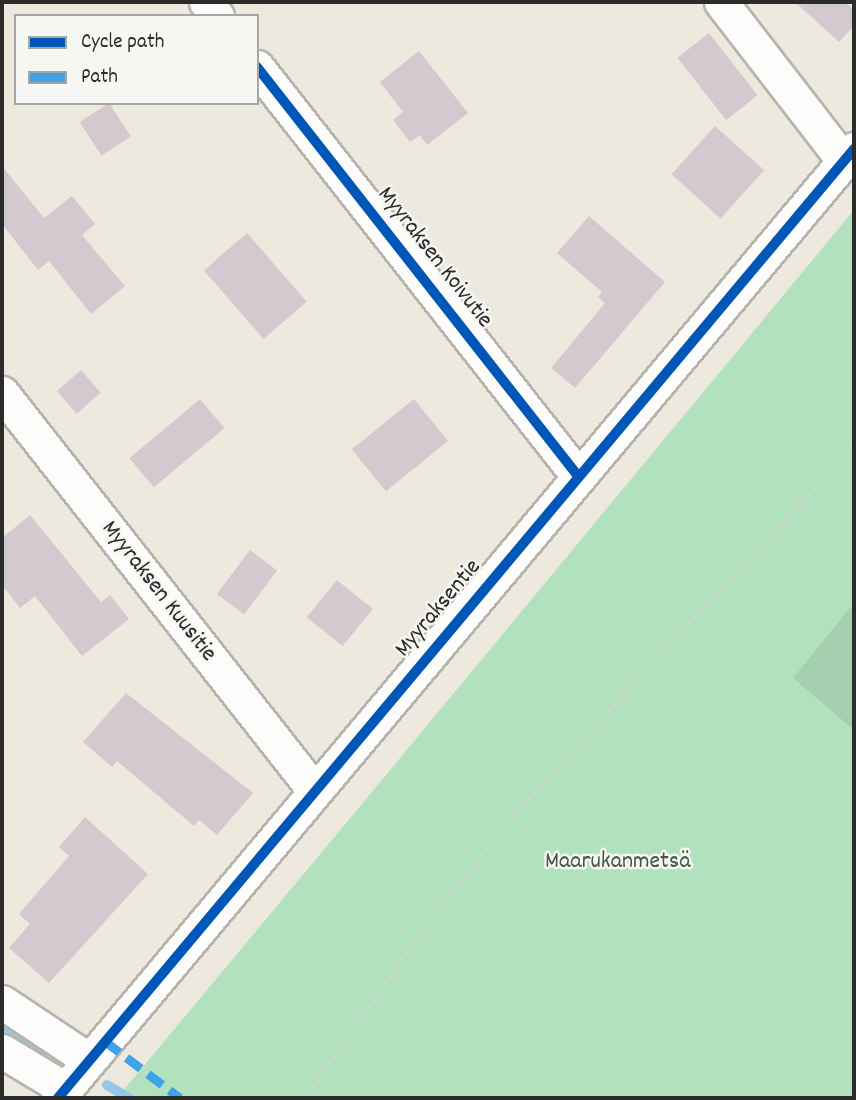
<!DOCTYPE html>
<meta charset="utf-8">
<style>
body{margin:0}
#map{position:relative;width:856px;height:1100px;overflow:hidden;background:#ede9df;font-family:Dekko,sans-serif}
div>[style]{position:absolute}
.green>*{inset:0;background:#b1e1bd}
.forest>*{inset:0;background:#a4d0af}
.stream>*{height:10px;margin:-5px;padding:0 5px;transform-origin:5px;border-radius:5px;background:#98c6e6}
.building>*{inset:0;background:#d3c9ce;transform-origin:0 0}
.path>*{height:4.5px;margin-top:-2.25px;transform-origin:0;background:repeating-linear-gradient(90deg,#d4d4d1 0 2px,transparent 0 7px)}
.roads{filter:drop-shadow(2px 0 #b7b4ae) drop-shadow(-2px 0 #b7b4ae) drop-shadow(0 2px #b7b4ae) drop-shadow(0 -2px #b7b4ae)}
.street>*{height:33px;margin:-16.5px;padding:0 16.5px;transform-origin:16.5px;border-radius:16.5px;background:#fcfcfa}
.quiet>*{height:9px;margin-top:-4.5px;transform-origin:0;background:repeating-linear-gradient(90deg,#3ea3eb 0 18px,transparent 0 27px)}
.cycleway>*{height:10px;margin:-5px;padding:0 5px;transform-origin:5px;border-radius:5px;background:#0057b8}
span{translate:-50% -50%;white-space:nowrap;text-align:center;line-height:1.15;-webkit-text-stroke:5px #f6f6f2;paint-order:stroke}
.street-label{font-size:24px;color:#2b2b2b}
.park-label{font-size:24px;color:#405749}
.frame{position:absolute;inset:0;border:4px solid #2b2b2b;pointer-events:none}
.legend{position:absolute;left:14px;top:14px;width:245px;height:91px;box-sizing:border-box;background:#f6f6f2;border:2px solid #a5a5a2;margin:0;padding:9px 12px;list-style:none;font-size:21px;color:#2b2b2b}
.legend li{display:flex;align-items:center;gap:14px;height:35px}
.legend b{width:35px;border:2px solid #a5a5a2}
</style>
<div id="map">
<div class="green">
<div style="clip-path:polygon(854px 210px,854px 1098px,117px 1098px,367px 798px)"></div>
</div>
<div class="forest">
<div style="clip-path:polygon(854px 603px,854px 730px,793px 678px)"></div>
</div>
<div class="stream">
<div style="left:2px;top:1028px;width:48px;rotate:29.7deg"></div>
<div style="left:107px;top:1085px;width:26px;rotate:31deg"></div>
</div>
<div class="building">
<div style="clip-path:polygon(795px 2px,846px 2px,854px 10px,854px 26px,839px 42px)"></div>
<div style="left:709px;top:33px;width:79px;height:40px;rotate:52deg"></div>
<div style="clip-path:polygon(419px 51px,468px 113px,427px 145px,420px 135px,410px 142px,393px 120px,403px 112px,380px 82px)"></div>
<div style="left:109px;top:103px;width:40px;height:35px;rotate:57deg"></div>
<div style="left:715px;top:126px;width:66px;height:65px;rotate:42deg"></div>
<div style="clip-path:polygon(2px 166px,44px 218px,72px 196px,95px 224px,82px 235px,125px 286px,91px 314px,49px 261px,38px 270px,2px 224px)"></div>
<div style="clip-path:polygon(589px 216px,665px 282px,575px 388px,551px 368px,605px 303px,598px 297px,602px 292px,557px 253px)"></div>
<div style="left:247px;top:233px;width:91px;height:57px;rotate:49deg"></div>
<div style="left:81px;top:370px;width:30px;height:32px;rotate:49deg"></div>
<div style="left:200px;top:399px;width:38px;height:92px;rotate:50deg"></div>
<div style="left:414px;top:399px;width:54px;height:80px;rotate:51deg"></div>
<div style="clip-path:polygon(30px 515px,101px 602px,110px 595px,129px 619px,82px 656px,35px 596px,20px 608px,2px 585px,2px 538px)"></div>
<div style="left:250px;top:550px;width:34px;height:55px;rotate:37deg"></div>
<div style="left:337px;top:580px;width:46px;height:48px;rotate:39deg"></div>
<div style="clip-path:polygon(126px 693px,253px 793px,217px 835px,199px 820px,194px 826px,117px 761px,112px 767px,83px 742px)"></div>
<div style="clip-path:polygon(85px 817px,148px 874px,49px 983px,9px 948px,30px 924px,19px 914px,69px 856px,59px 847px)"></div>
</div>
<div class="path">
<div style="left:305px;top:1098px;width:216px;rotate:-55.2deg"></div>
<div style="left:428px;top:921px;width:151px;rotate:-50.6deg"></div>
<div style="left:524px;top:804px;width:488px;rotate:-47.4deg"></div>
</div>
<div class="roads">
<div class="street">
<div style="left:206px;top:2px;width:18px;rotate:52deg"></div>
<div style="left:721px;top:2px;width:201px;rotate:52.3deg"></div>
<div style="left:257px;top:67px;width:520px;rotate:51.87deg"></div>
<div style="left:2px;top:393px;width:505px;rotate:51.84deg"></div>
<div style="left:2px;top:1002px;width:105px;rotate:33.7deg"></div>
<div style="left:2px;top:1051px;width:74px;rotate:31.1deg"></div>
<div style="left:58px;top:1098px;width:1239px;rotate:-50.01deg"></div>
</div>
</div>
<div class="quiet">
<div style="left:105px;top:1041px;width:94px;rotate:37.2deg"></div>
</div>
<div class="cycleway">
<div style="left:257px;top:67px;width:520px;rotate:51.87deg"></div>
<div style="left:58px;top:1098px;width:1239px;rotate:-50.01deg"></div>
</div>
<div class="street-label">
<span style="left:434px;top:258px;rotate:52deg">Myyraksen Koivutie</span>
<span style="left:158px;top:592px;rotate:52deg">Myyraksen Kuusitie</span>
<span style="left:439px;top:609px;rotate:-50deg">Myyraksentie</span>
</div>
<div class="park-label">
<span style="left:618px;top:863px">Maarukanmetsä</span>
</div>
<div class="frame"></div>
<ul class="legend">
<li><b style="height:9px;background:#0057b8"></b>Cycle path</li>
<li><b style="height:9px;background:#3ea3eb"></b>Path</li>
</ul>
</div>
